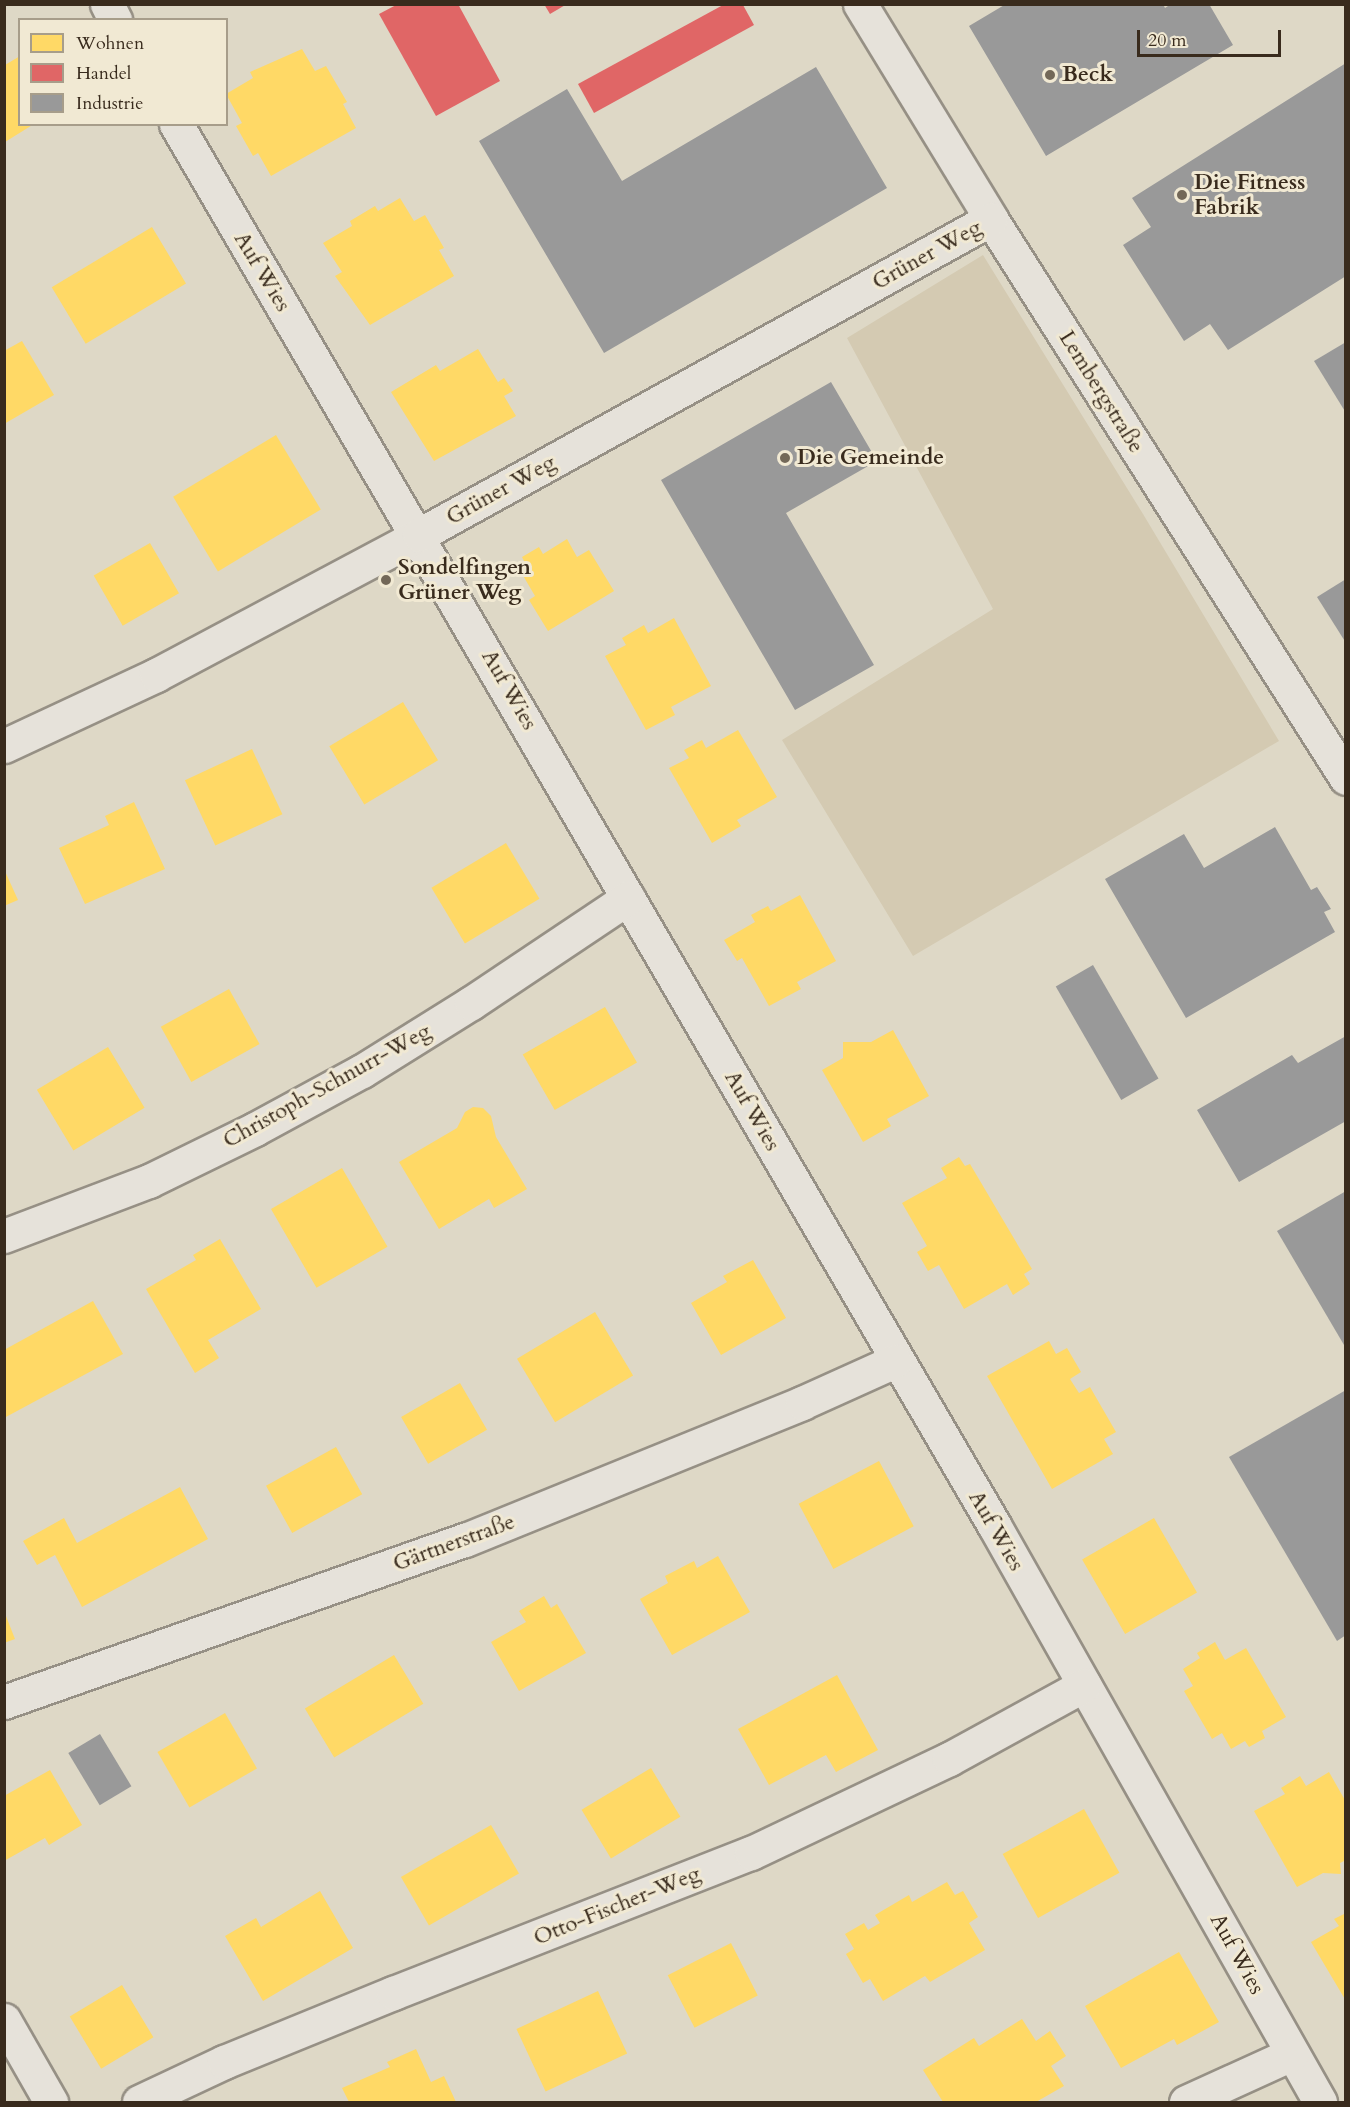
<!DOCTYPE html>
<meta charset="utf-8">
<style>
body{margin:0}
#map{position:relative;width:1350px;height:2107px;overflow:hidden;background:#ded8c6;font-family:Cardo,serif}
div>[style]{position:absolute}
.green>*{inset:0;background:#d4cab2}
.homes>*{inset:0;background:#ffd966;transform-origin:0 0}
.shops>*{inset:0;background:#e06666}
.industry>*{inset:0;background:#999;transform-origin:0 0}
.roads{filter:drop-shadow(2px 0 #969085) drop-shadow(-2px 0 #969085) drop-shadow(0 2px #969085) drop-shadow(0 -2px #969085)}
.minor>*{height:33px;margin:-16.5px;padding:0 16.5px;transform-origin:16.5px;border-radius:16.5px;background:#e6e2da}
.dots>*{width:16px;height:16px;translate:-50% -50%;box-sizing:border-box;border:3px solid #f1e9d3;border-radius:50%}
span{translate:-50% -50%;white-space:nowrap;text-align:center;line-height:1.15;-webkit-text-stroke:6px #f1e9d3;paint-order:stroke}
.poi-label{font-size:22px;color:#392b1d;font-weight:700}
.left{translate:0 -50%;text-align:left}
.street-label{font-size:22px;color:#392b1d}
.frame{position:absolute;inset:0;border:6px solid #392b1d;pointer-events:none}
.legend{position:absolute;left:18px;top:18px;width:210px;height:108px;box-sizing:border-box;background:#f1e9d3;border:2px solid #a79d8a;margin:0;padding:8px 10px;list-style:none;font-size:18px;color:#392b1d}
.legend li{display:flex;align-items:center;gap:12px;height:30px}
.legend b{width:30px;border:2px solid #a79d8a}
.scale{position:absolute;left:1137px;top:30px;width:144px;height:27px;box-sizing:border-box;border:3px solid #392b1d;border-top:0;padding-left:8px;font-size:18px;line-height:21px;white-space:nowrap;color:#392b1d;-webkit-text-stroke:4px #f1e9d3;paint-order:stroke}
</style>
<div id="map">
<div class="green">
<div style="clip-path:polygon(983px 255px,1143px 514px,1132px 521px,1143px 514px,1279px 741px,913px 956px,782px 740px,993px 609px,847px 338px)"></div>
</div>
<div class="homes">
<div style="clip-path:polygon(302px 49px,315px 71px,326px 66px,347px 102px,343px 104px,356px 128px,271px 176px,258px 153px,253px 156px,236px 126px,242px 123px,226px 94px,253px 78px,250px 72px)"></div>
<div style="clip-path:polygon(20px 56px,20px 124px,34px 124px,5px 142px,5px 65px)"></div>
<div style="clip-path:polygon(400px 198px,414px 221px,425px 215px,444px 248px,439px 250px,454px 276px,370px 325px,335px 276px,342px 272px,323px 243px,352px 226px,350px 221px,375px 206px,378px 211px)"></div>
<div style="left:152px;top:227px;width:66px;height:117px;rotate:59deg"></div>
<div style="clip-path:polygon(22px 341px,54px 395px,4px 424px,4px 351px)"></div>
<div style="clip-path:polygon(478px 349px,498px 382px,504px 378px,513px 391px,504px 396px,516px 416px,434px 461px,391px 392px,436px 365px,440px 371px)"></div>
<div style="left:276px;top:435px;width:87px;height:120px;rotate:59deg"></div>
<div style="clip-path:polygon(567px 539px,577px 557px,589px 550px,614px 591px,548px 631px,529px 600px,535px 596px,518px 567px,525px 563px,522px 557px,539px 547px,543px 554px)"></div>
<div style="left:150px;top:543px;width:58px;height:65px;rotate:60deg"></div>
<div style="clip-path:polygon(674px 618px,711px 686px,671px 707px,675px 715px,646px 730px,605px 656px,626px 645px,622px 638px,644px 625px,648px 633px)"></div>
<div style="left:403px;top:702px;width:68px;height:86px;rotate:59deg"></div>
<div style="clip-path:polygon(738px 730px,777px 797px,737px 820px,741px 826px,712px 843px,669px 768px,689px 758px,684px 750px,702px 740px,706px 748px)"></div>
<div style="left:252px;top:749px;width:72px;height:74px;rotate:65deg"></div>
<div style="clip-path:polygon(134px 802px,165px 869px,85px 904px,59px 848px,109px 825px,105px 816px)"></div>
<div style="left:506px;top:843px;width:65px;height:87px;rotate:59deg"></div>
<div style="clip-path:polygon(4px 869px,18px 900px,4px 906px)"></div>
<div style="clip-path:polygon(800px 895px,836px 961px,797px 982px,801px 989px,769px 1006px,742px 958px,737px 961px,724px 940px,755px 922px,751px 915px,768px 906px,771px 911px)"></div>
<div style="left:229px;top:989px;width:63px;height:78px;rotate:61deg"></div>
<div style="left:605px;top:1007px;width:64px;height:95px;rotate:60deg"></div>
<div style="clip-path:polygon(893px 1030px,929px 1096px,887px 1119px,891px 1126px,863px 1142px,822px 1070px,843px 1058px,843px 1042px,871px 1042px)"></div>
<div style="left:108px;top:1047px;width:71px;height:83px;rotate:59deg"></div>
<div style="clip-path:polygon(473px 1107px,483px 1108px,491px 1116px,496px 1137px,527px 1189px,494px 1208px,489px 1199px,439px 1229px,399px 1162px,457px 1128px,465px 1112px)"></div>
<div style="clip-path:polygon(959px 1157px,965px 1166px,970px 1164px,1032px 1269px,1024px 1274px,1030px 1284px,1013px 1295px,1007px 1284px,964px 1309px,939px 1265px,928px 1271px,917px 1252px,927px 1246px,902px 1203px,947px 1178px,941px 1168px)"></div>
<div style="left:342px;top:1168px;width:91px;height:82px;rotate:60deg"></div>
<div style="clip-path:polygon(220px 1239px,261px 1309px,208px 1340px,219px 1358px,195px 1373px,146px 1289px,196px 1260px,193px 1255px)"></div>
<div style="clip-path:polygon(753px 1260px,786px 1318px,721px 1355px,691px 1303px,727px 1282px,723px 1276px)"></div>
<div style="clip-path:polygon(93px 1301px,123px 1354px,4px 1418px,4px 1350px)"></div>
<div style="left:595px;top:1312px;width:74px;height:91px;rotate:59deg"></div>
<div style="clip-path:polygon(1049px 1341px,1056px 1354px,1067px 1348px,1081px 1372px,1070px 1379px,1079px 1393px,1090px 1387px,1116px 1432px,1104px 1439px,1113px 1454px,1052px 1489px,987px 1376px)"></div>
<div style="left:460px;top:1383px;width:54px;height:68px;rotate:60deg"></div>
<div style="left:336px;top:1447px;width:54px;height:80px;rotate:61deg"></div>
<div style="left:879px;top:1461px;width:74px;height:91px;rotate:62deg"></div>
<div style="clip-path:polygon(180px 1487px,208px 1539px,82px 1607px,55px 1555px,37px 1565px,23px 1541px,64px 1518px,77px 1543px)"></div>
<div style="left:1154px;top:1518px;width:86px;height:83px;rotate:60deg"></div>
<div style="clip-path:polygon(718px 1556px,750px 1612px,672px 1655px,640px 1599px,668px 1583px,665px 1576px,694px 1561px,697px 1568px)"></div>
<div style="clip-path:polygon(544px 1596px,551px 1608px,557px 1604px,586px 1653px,519px 1691px,491px 1642px,526px 1622px,519px 1611px)"></div>
<div style="clip-path:polygon(4px 1611px,15px 1639px,4px 1643px)"></div>
<div style="clip-path:polygon(1215px 1642px,1225px 1660px,1246px 1648px,1286px 1717px,1262px 1731px,1265px 1738px,1249px 1747px,1245px 1741px,1231px 1749px,1222px 1733px,1212px 1739px,1184px 1691px,1193px 1686px,1183px 1669px,1200px 1658px,1197px 1653px)"></div>
<div style="left:394px;top:1655px;width:57px;height:104px;rotate:59deg"></div>
<div style="clip-path:polygon(837px 1675px,878px 1750px,836px 1772px,826px 1755px,769px 1785px,738px 1729px)"></div>
<div style="left:225px;top:1713px;width:64px;height:78px;rotate:60deg"></div>
<div style="left:651px;top:1768px;width:57px;height:81px;rotate:59deg"></div>
<div style="clip-path:polygon(50px 1770px,82px 1825px,49px 1845px,45px 1838px,4px 1861px,4px 1796px)"></div>
<div style="clip-path:polygon(1329px 1772px,1346px 1802px,1346px 1860px,1340px 1863px,1341px 1874px,1323px 1873px,1297px 1887px,1254px 1811px,1285px 1794px,1281px 1788px,1300px 1776px,1306px 1786px)"></div>
<div style="left:1084px;top:1809px;width:73px;height:93px;rotate:61deg"></div>
<div style="left:491px;top:1825px;width:56px;height:104px;rotate:60deg"></div>
<div style="clip-path:polygon(947px 1882px,955px 1895px,963px 1891px,978px 1917px,969px 1923px,985px 1950px,930px 1982px,925px 1976px,883px 2001px,870px 1979px,863px 1983px,846px 1954px,854px 1949px,845px 1934px,864px 1923px,868px 1930px,880px 1923px,875px 1915px,909px 1895px,912px 1902px)"></div>
<div style="clip-path:polygon(320px 1891px,353px 1948px,263px 2001px,225px 1936px,256px 1918px,261px 1927px)"></div>
<div style="clip-path:polygon(1346px 1913px,1346px 2001px,1311px 1942px,1339px 1926px,1334px 1919px)"></div>
<div style="left:731px;top:1943px;width:59px;height:71px;rotate:63deg"></div>
<div style="clip-path:polygon(1179px 1952px,1219px 2022px,1177px 2045px,1174px 2039px,1121px 2068px,1085px 2006px)"></div>
<div style="left:122px;top:1985px;width:61px;height:61px;rotate:59deg"></div>
<div style="left:598px;top:1991px;width:69px;height:90px;rotate:65deg"></div>
<div style="clip-path:polygon(1022px 2019px,1036px 2041px,1050px 2031px,1066px 2056px,1051px 2066px,1064px 2086px,1036px 2102px,943px 2102px,923px 2070px,974px 2038px,979px 2046px)"></div>
<div style="clip-path:polygon(416px 2049px,431px 2082px,444px 2076px,456px 2102px,349px 2102px,342px 2088px,390px 2067px,387px 2062px)"></div>
</div>
<div class="shops">
<div style="clip-path:polygon(398px 4px,458px 4px,500px 81px,436px 116px,379px 14px)"></div>
<div style="clip-path:polygon(544px 4px,567px 4px,550px 14px)"></div>
<div style="clip-path:polygon(723px 5px,743px 5px,754px 25px,594px 113px,578px 84px)"></div>
</div>
<div class="industry">
<div style="clip-path:polygon(1006px 4px,1163px 4px,1165px 8px,1171px 4px,1209px 4px,1233px 45px,1046px 156px,969px 26px)"></div>
<div style="clip-path:polygon(1346px 63px,1346px 276px,1228px 350px,1210px 324px,1184px 341px,1123px 245px,1151px 227px,1132px 198px)"></div>
<div style="clip-path:polygon(816px 67px,887px 188px,604px 353px,479px 141px,567px 89px,622px 181px)"></div>
<div style="clip-path:polygon(1346px 342px,1346px 413px,1314px 361px)"></div>
<div style="clip-path:polygon(831px 382px,877px 461px,786px 513px,874px 665px,795px 710px,661px 480px)"></div>
<div style="clip-path:polygon(1346px 579px,1346px 643px,1317px 597px)"></div>
<div style="clip-path:polygon(1275px 827px,1311px 890px,1317px 887px,1331px 909px,1324px 912px,1335px 932px,1186px 1018px,1105px 879px,1184px 834px,1204px 868px)"></div>
<div style="left:1093px;top:965px;width:131px;height:43px;rotate:60deg"></div>
<div style="clip-path:polygon(1346px 1036px,1346px 1121px,1239px 1182px,1197px 1110px,1292px 1055px,1298px 1063px)"></div>
<div style="clip-path:polygon(1346px 1191px,1346px 1344px,1344px 1345px,1277px 1231px)"></div>
<div style="clip-path:polygon(1346px 1390px,1346px 1635px,1337px 1641px,1229px 1457px)"></div>
<div style="left:100px;top:1734px;width:61px;height:37px;rotate:59deg"></div>
</div>
<div class="roads">
<div class="minor">
<div style="left:107px;top:4px;width:18px;rotate:63deg"></div>
<div style="left:860px;top:4px;width:252px;rotate:58.6deg"></div>
<div style="left:991px;top:219px;width:662px;rotate:57.58deg"></div>
<div style="left:176px;top:124px;width:1622px;rotate:59.72deg"></div>
<div style="left:994px;top:1525px;width:663px;rotate:60.53deg"></div>
<div style="left:4px;top:746px;width:168px;rotate:-25deg"></div>
<div style="left:156px;top:675px;width:298px;rotate:-28deg"></div>
<div style="left:419px;top:535px;width:653px;rotate:-28.92deg"></div>
<div style="left:4px;top:1236px;width:155px;rotate:-20.8deg"></div>
<div style="left:149px;top:1181px;width:118px;rotate:-26.1deg"></div>
<div style="left:255px;top:1129px;width:122px;rotate:-28.5deg"></div>
<div style="left:362px;top:1071px;width:128px;rotate:-32deg"></div>
<div style="left:471px;top:1003px;width:189px;rotate:-33.8deg"></div>
<div style="left:4px;top:1702px;width:489px;rotate:-19.4deg"></div>
<div style="left:465px;top:1540px;width:364px;rotate:-22.1deg"></div>
<div style="left:802px;top:1403px;width:102px;rotate:-24.3deg"></div>
<div style="left:4px;top:2020px;width:95px;rotate:60.2deg"></div>
<div style="left:139px;top:2102px;width:94px;rotate:-25.2deg"></div>
<div style="left:224px;top:2062px;width:183px;rotate:-22.2deg"></div>
<div style="left:393px;top:1993px;width:384px;rotate:-21.4deg"></div>
<div style="left:751px;top:1853px;width:219px;rotate:-25.4deg"></div>
<div style="left:949px;top:1759px;width:154px;rotate:-28.7deg"></div>
<div style="left:1186px;top:2102px;width:116px;rotate:-24.4deg"></div>
</div>
</div>
<div class="dots">
<div style="left:1050px;top:75px;background:#736858"></div>
<div style="left:1182px;top:195px;background:#736858"></div>
<div style="left:785px;top:458px;background:#736858"></div>
<div style="left:386px;top:580px;background:#736858"></div>
</div>
<div class="poi-label">
<span class="left" style="left:1062px;top:75px">Beck</span>
<span class="left" style="left:1194px;top:195px">Die Fitness<br>Fabrik</span>
<span class="left" style="left:797px;top:458px">Die Gemeinde</span>
<span class="left" style="left:398px;top:580px">Sondelfingen<br>Grüner Weg</span>
</div>
<div class="street-label">
<span style="left:927px;top:255px;rotate:-29deg">Grüner Weg</span>
<span style="left:262px;top:272px;rotate:59deg">Auf Wies</span>
<span style="left:1101px;top:392px;rotate:58deg">Lembergstraße</span>
<span style="left:501px;top:490px;rotate:-29deg">Grüner Weg</span>
<span style="left:509px;top:690px;rotate:60deg">Auf Wies</span>
<span style="left:327px;top:1086px;rotate:-29deg">Christoph-Schnurr-Weg</span>
<span style="left:752px;top:1111px;rotate:60deg">Auf Wies</span>
<span style="left:996px;top:1531px;rotate:60deg">Auf Wies</span>
<span style="left:454px;top:1543px;rotate:-20deg">Gärtnerstraße</span>
<span style="left:617px;top:1906px;rotate:-22deg">Otto-Fischer-Weg</span>
<span style="left:1237px;top:1954px;rotate:61deg">Auf Wies</span>
</div>
<div class="frame"></div>
<ul class="legend">
<li><b style="height:16px;background:#ffd966"></b>Wohnen</li>
<li><b style="height:16px;background:#e06666"></b>Handel</li>
<li><b style="height:16px;background:#999"></b>Industrie</li>
</ul>
<div class="scale">20 m</div>
</div>
